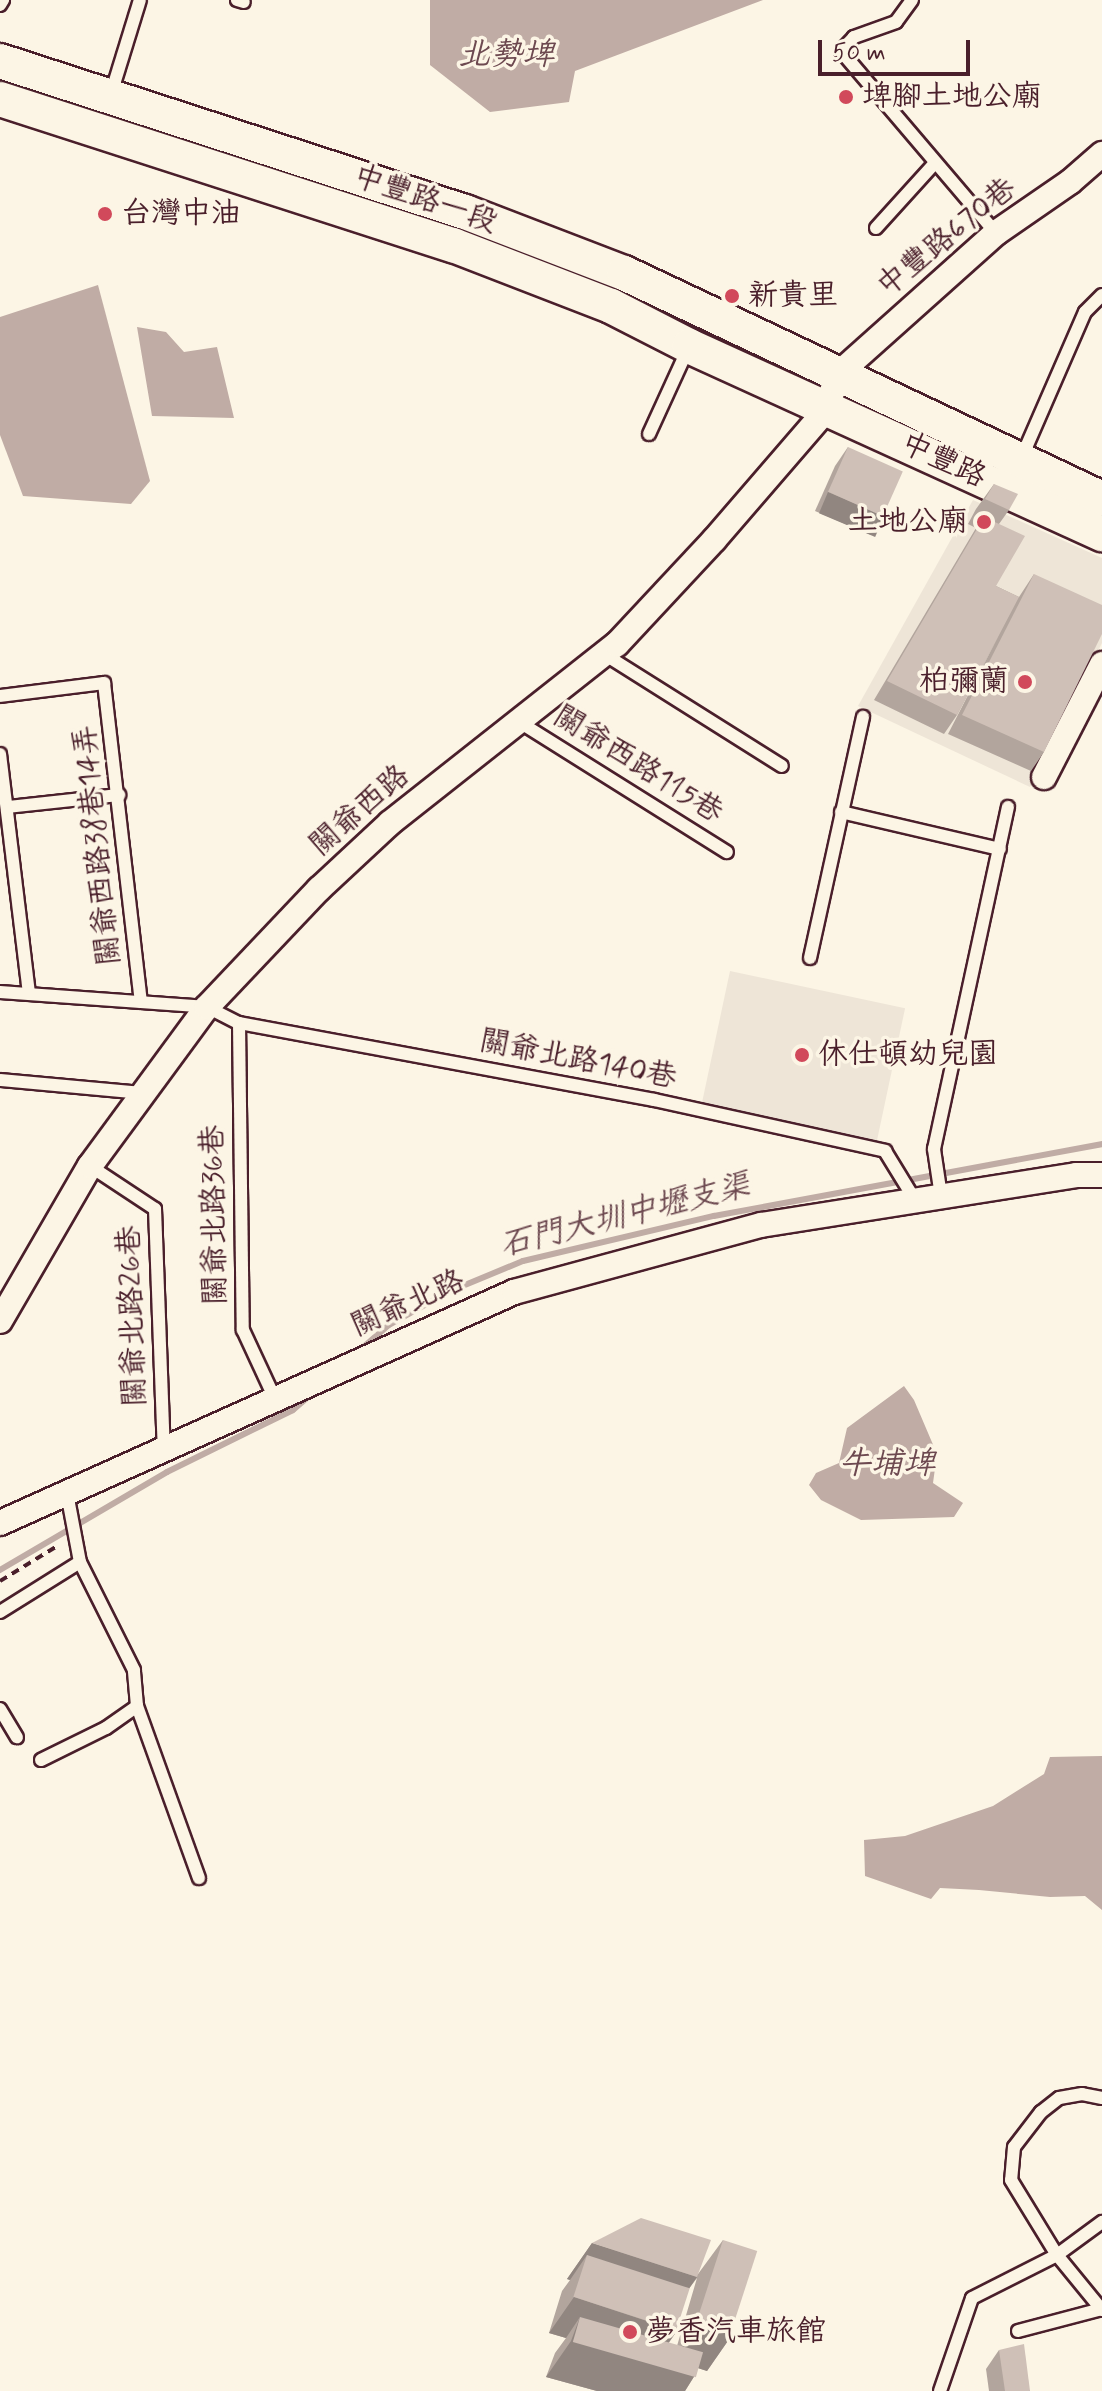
<!DOCTYPE html>
<meta charset="utf-8">
<style>
body{margin:0}
#map{position:relative;width:1102px;height:2391px;overflow:hidden;background:#fcf5e5;font-family:Mynerve,"LXGW WenKai TC",sans-serif}
div>[style]{position:absolute}
.built>*{inset:0;background:#eee5d7;transform-origin:0 0}
.water>*{inset:0;background:#c0aca5}
.stream>*{height:6px;margin:-3px;padding:0 3px;transform-origin:3px;border-radius:3px;background:#c0aca5}
.path>*{height:4px;margin-top:-2px;transform-origin:0;background:repeating-linear-gradient(90deg,#4a1f2b 0 8px,transparent 0 14px)}
.roads{filter:drop-shadow(2px 0 #4a1f2b) drop-shadow(-2px 0 #4a1f2b) drop-shadow(0 2px #4a1f2b) drop-shadow(0 -2px #4a1f2b)}
.lane>*{height:12px;margin:-6px;padding:0 6px;transform-origin:6px;border-radius:6px;background:#fcf5e5}
.street>*{height:24px;margin:-12px;padding:0 12px;transform-origin:12px;border-radius:12px;background:#fcf5e5}
.secondary>*{height:34px;margin:-17px;padding:0 17px;transform-origin:17px;border-radius:17px;background:#fcf5e5}
.wall>*{inset:0;background:#b2a59d}
.shaded-wall>*{inset:0;background:#918680;transform-origin:0 0}
.building>*{inset:0;background:#cfc0b7;transform-origin:0 0}
.dots>*{width:22px;height:22px;translate:-50% -50%;box-sizing:border-box;border:4px solid #fcf5e5;border-radius:50%}
span{translate:-50% -50%;white-space:nowrap;text-align:center;line-height:1.15;-webkit-text-stroke:7px #fcf5e5;paint-order:stroke}
.poi-label{font-size:30px;color:#4a1f2b}
.left{translate:0 -50%;text-align:left}
.right{translate:-100% -50%;text-align:right}
.street-label{font-size:30px;color:#4a1f2b}
.water-label{font-size:32px;color:#6d4950;font-style:italic}
.scale{position:absolute;left:818px;top:40px;width:152px;height:36px;box-sizing:border-box;border:4px solid #4a1f2b;border-top:0;padding-left:10px;font-size:24px;line-height:28px;white-space:nowrap;color:#4a1f2b;-webkit-text-stroke:6px #fcf5e5;paint-order:stroke}
</style>
<div id="map">
<div class="built">
<div style="clip-path:polygon(973px 500px,1102px 558px,1102px 643px,1030px 787px,858px 706px)"></div>
<div style="left:730px;top:971px;width:179px;height:135px;rotate:12deg"></div>
</div>
<div class="water">
<div style="clip-path:polygon(430px 0,763px 0,575px 71px,569px 102px,490px 112px,430px 65px)"></div>
<div style="clip-path:polygon(98px 285px,150px 481px,131px 504px,23px 496px,0 435px,0 317px)"></div>
<div style="clip-path:polygon(137px 327px,166px 332px,184px 352px,217px 347px,234px 418px,152px 416px)"></div>
<div style="clip-path:polygon(904px 1386px,914px 1400px,937px 1454px,933px 1483px,963px 1503px,954px 1517px,861px 1520px,821px 1500px,809px 1485px,816px 1473px,839px 1463px,847px 1428px)"></div>
<div style="clip-path:polygon(1102px 1756px,1102px 1910px,1085px 1896px,1050px 1897px,979px 1890px,940px 1888px,931px 1899px,865px 1876px,864px 1840px,905px 1836px,993px 1806px,1044px 1774px,1050px 1757px)"></div>
</div>
<div class="stream">
<div style="left:360px;top:1350px;width:38px;rotate:-41deg"></div>
<div style="left:389px;top:1325px;width:68px;rotate:-29.2deg"></div>
<div style="left:448px;top:1292px;width:81px;rotate:-22.5deg"></div>
<div style="left:523px;top:1261px;width:196px;rotate:-13.3deg"></div>
<div style="left:714px;top:1216px;width:395px;rotate:-10.5deg"></div>
<div style="left:0;top:1570px;width:194px;rotate:-30.4deg"></div>
<div style="left:167px;top:1472px;width:140px;rotate:-26.2deg"></div>
<div style="left:293px;top:1410px;width:23px;rotate:-41deg"></div>
</div>
<div class="path">
<div style="left:0;top:1581px;width:69px;rotate:-31.4deg"></div>
</div>
<div class="roads">
<div class="lane">
<div style="left:237px;top:0;width:7px;rotate:16deg"></div>
<div style="left:912px;top:0;width:27px;rotate:126deg"></div>
<div style="left:896px;top:22px;width:45px;rotate:160.3deg"></div>
<div style="left:854px;top:37px;width:19px;rotate:133deg"></div>
<div style="left:841px;top:51px;width:239px;rotate:49.6deg"></div>
<div style="left:0;top:5px;width:6px;rotate:-59deg"></div>
<div style="left:111px;top:94px;width:98px;rotate:-72.9deg"></div>
<div style="left:876px;top:228px;width:86px;rotate:-47.8deg"></div>
<div style="left:649px;top:434px;width:94px;rotate:-65.4deg"></div>
<div style="left:1021px;top:459px;width:160px;rotate:-66.5deg"></div>
<div style="left:1085px;top:312px;width:24px;rotate:-45deg"></div>
<div style="left:604px;top:654px;width:210px;rotate:32.2deg"></div>
<div style="left:0;top:696px;width:105px;rotate:-7.1deg"></div>
<div style="left:104px;top:683px;width:321px;rotate:83.4deg"></div>
<div style="left:521px;top:723px;width:243px;rotate:32.1deg"></div>
<div style="left:0;top:754px;width:240px;rotate:83.1deg"></div>
<div style="left:8px;top:807px;width:112px;rotate:-6.2deg"></div>
<div style="left:841px;top:812px;width:163px;rotate:13.1deg"></div>
<div style="left:810px;top:958px;width:247px;rotate:-77.6deg"></div>
<div style="left:0;top:992px;width:208px;rotate:4.1deg"></div>
<div style="left:207px;top:1007px;width:36px;rotate:27deg"></div>
<div style="left:239px;top:1023px;width:422px;rotate:10.5deg"></div>
<div style="left:654px;top:1100px;width:237px;rotate:12.4deg"></div>
<div style="left:885px;top:1151px;width:57px;rotate:58.5deg"></div>
<div style="left:239px;top:1023px;width:307px;rotate:89.3deg"></div>
<div style="left:243px;top:1330px;width:76px;rotate:65.1deg"></div>
<div style="left:0;top:1080px;width:145px;rotate:5.2deg"></div>
<div style="left:90px;top:1166px;width:78px;rotate:33.5deg"></div>
<div style="left:155px;top:1209px;width:242px;rotate:87.9deg"></div>
<div style="left:941px;top:1196px;width:48px;rotate:-98.5deg"></div>
<div style="left:934px;top:1149px;width:350px;rotate:-77.8deg"></div>
<div style="left:0;top:1612px;width:94px;rotate:-32deg"></div>
<div style="left:80px;top:1562px;width:70px;rotate:-100.7deg"></div>
<div style="left:137px;top:1706px;width:183px;rotate:70.2deg"></div>
<div style="left:0;top:1709px;width:33px;rotate:59deg"></div>
<div style="left:41px;top:1760px;width:72px;rotate:-26.2deg"></div>
<div style="left:106px;top:1728px;width:38px;rotate:-35deg"></div>
<div style="left:137px;top:1706px;width:36px;rotate:-95deg"></div>
<div style="left:134px;top:1670px;width:121px;rotate:-116.6deg"></div>
<div style="left:1102px;top:2098px;width:20px;rotate:-169deg"></div>
<div style="left:1082px;top:2094px;width:23px;rotate:170deg"></div>
<div style="left:1059px;top:2098px;width:23px;rotate:142deg"></div>
<div style="left:1041px;top:2112px;width:44px;rotate:127.6deg"></div>
<div style="left:1014px;top:2147px;width:33px;rotate:95deg"></div>
<div style="left:1011px;top:2180px;width:88px;rotate:58.5deg"></div>
<div style="left:1057px;top:2255px;width:56px;rotate:-36.3deg"></div>
<div style="left:1018px;top:2331px;width:87px;rotate:-14.7deg"></div>
<div style="left:940px;top:2391px;width:98px;rotate:-71deg"></div>
<div style="left:972px;top:2298px;width:95px;rotate:-26.8deg"></div>
<div style="left:1057px;top:2255px;width:71px;rotate:50.7deg"></div>
</div>
<div class="street">
<div style="left:1044px;top:777px;width:127px;rotate:-62.8deg"></div>
<div style="left:0;top:1321px;width:179px;rotate:-59.9deg"></div>
<div style="left:90px;top:1166px;width:197px;rotate:-53.7deg"></div>
<div style="left:207px;top:1007px;width:163px;rotate:-46.5deg"></div>
<div style="left:319px;top:889px;width:97px;rotate:-42.9deg"></div>
<div style="left:390px;top:823px;width:289px;rotate:-38.3deg"></div>
<div style="left:617px;top:644px;width:142px;rotate:-47deg"></div>
<div style="left:714px;top:540px;width:174px;rotate:-49.2deg"></div>
<div style="left:828px;top:408px;width:33px;rotate:-76deg"></div>
<div style="left:836px;top:376px;width:215px;rotate:-41.8deg"></div>
<div style="left:996px;top:233px;width:90px;rotate:-34.6deg"></div>
<div style="left:1070px;top:182px;width:43px;rotate:-41.2deg"></div>
<div style="left:0;top:1523px;width:564px;rotate:-24.2deg"></div>
<div style="left:514px;top:1292px;width:256px;rotate:-15.2deg"></div>
<div style="left:761px;top:1225px;width:319px;rotate:-9deg"></div>
<div style="left:1076px;top:1175px;width:26px"></div>
</div>
<div class="secondary">
<div style="left:0;top:61px;width:489px;rotate:18deg"></div>
<div style="left:465px;top:212px;width:170px;rotate:21deg"></div>
<div style="left:624px;top:273px;width:529px;rotate:25.3deg"></div>
<div style="left:0;top:99px;width:476px;rotate:17.9deg"></div>
<div style="left:453px;top:245px;width:169px;rotate:21.1deg"></div>
<div style="left:611px;top:306px;width:88px;rotate:27.1deg"></div>
<div style="left:689px;top:346px;width:454px;rotate:24.5deg"></div>
</div>
</div>
<div class="wall">
<div style="clip-path:polygon(848px 447px,871px 535px,815px 511px,835px 466px)"></div>
<div style="clip-path:polygon(994px 484px,1009px 510px,999px 524px,996px 586px,1019px 597px,1034px 574px,1044px 752px,1031px 771px,948px 734px,1001px 631px,957px 715px,944px 734px,874px 700px,976px 528px,968px 524px,976px 509px)"></div>
<div style="clip-path:polygon(evenodd,723px 2240px,732px 2335px,707px 2371px,698px 2368px,695px 2375px,685px 2391px,597px 2391px,546px 2377px,555px 2353px,566px 2338px,549px 2333px,562px 2291px,570px 2280px,567px 2279px,592px 2243px,698px 2274px,723px 2240px,697px 2278px,677px 2346px,668px 2343px,688px 2290px,697px 2278px)"></div>
<div style="clip-path:polygon(999px 2350px,1030px 2391px,989px 2391px,986px 2369px)"></div>
</div>
<div class="shaded-wall">
<div style="left:828px;top:492px;width:61px;height:23px;rotate:23deg"></div>
<div style="clip-path:polygon(592px 2243px,697px 2277px,672px 2313px,587px 2255px,570px 2280px,567px 2279px)"></div>
<div style="clip-path:polygon(574px 2297px,677px 2331px,654px 2364px,695px 2375px,685px 2391px,597px 2391px,546px 2377px,571px 2341px,580px 2317px,566px 2338px,549px 2333px)"></div>
<div style="clip-path:polygon(698px 2324px,732px 2335px,707px 2371px,673px 2360px)"></div>
</div>
<div class="building">
<div style="left:848px;top:447px;width:60px;height:49px;rotate:24deg"></div>
<div style="clip-path:polygon(994px 484px,1018px 494px,1009px 510px,985px 499px)"></div>
<div style="clip-path:polygon(984px 517px,1025px 536px,996px 586px,1019px 597px,957px 715px,887px 681px)"></div>
<div style="clip-path:polygon(1034px 574px,1102px 605px,1102px 634px,1044px 752px,962px 715px)"></div>
<div style="clip-path:polygon(641px 2218px,711px 2240px,697px 2277px,592px 2243px)"></div>
<div style="left:723px;top:2240px;width:36px;height:88px;rotate:18deg"></div>
<div style="left:587px;top:2255px;width:108px;height:44px;rotate:18deg"></div>
<div style="left:580px;top:2317px;width:128px;height:26px;rotate:16deg"></div>
<div style="clip-path:polygon(1024px 2344px,1030px 2391px,1005px 2391px,999px 2350px)"></div>
</div>
<div class="dots">
<div style="left:846px;top:97px;background:#d1495b"></div>
<div style="left:105px;top:214px;background:#d1495b"></div>
<div style="left:732px;top:296px;background:#d1495b"></div>
<div style="left:984px;top:522px;background:#d1495b"></div>
<div style="left:1025px;top:682px;background:#d1495b"></div>
<div style="left:802px;top:1055px;background:#d1495b"></div>
<div style="left:630px;top:2332px;background:#d1495b"></div>
</div>
<div class="poi-label">
<span class="left" style="left:862px;top:97px">埤腳土地公廟</span>
<span class="left" style="left:121px;top:214px">台灣中油</span>
<span class="left" style="left:748px;top:296px">新貴里</span>
<span class="right" style="left:968px;top:522px">土地公廟</span>
<span class="right" style="left:1009px;top:682px">柏彌蘭</span>
<span class="left" style="left:818px;top:1055px">休仕頓幼兒園</span>
<span class="left" style="left:646px;top:2332px">夢香汽車旅館</span>
</div>
<div class="street-label">
<span style="left:425px;top:200px;rotate:19deg">中豐路一段</span>
<span style="left:947px;top:238px;rotate:-39deg">中豐路670巷</span>
<span style="left:943px;top:461px;rotate:25deg">中豐路</span>
<span style="left:638px;top:765px;rotate:32deg">關爺西路115巷</span>
<span style="left:360px;top:811px;rotate:-41deg">關爺西路</span>
<span style="left:98px;top:845px;rotate:-96deg">關爺西路38巷14弄</span>
<span style="left:578px;top:1060px;rotate:11deg">關爺北路140巷</span>
<span style="left:215px;top:1215px;rotate:-91deg">關爺北路36巷</span>
<span style="left:408px;top:1304px;rotate:-24deg">關爺北路</span>
<span style="left:133px;top:1316px;rotate:-92deg">關爺北路26巷</span>
</div>
<div class="water-label">
<span style="left:506px;top:55px">北勢埤</span>
<span style="left:625px;top:1216px;rotate:-14deg">石門大圳中壢支渠</span>
<span style="left:887px;top:1464px">牛埔埤</span>
</div>
<div class="scale">50 m</div>
</div>
